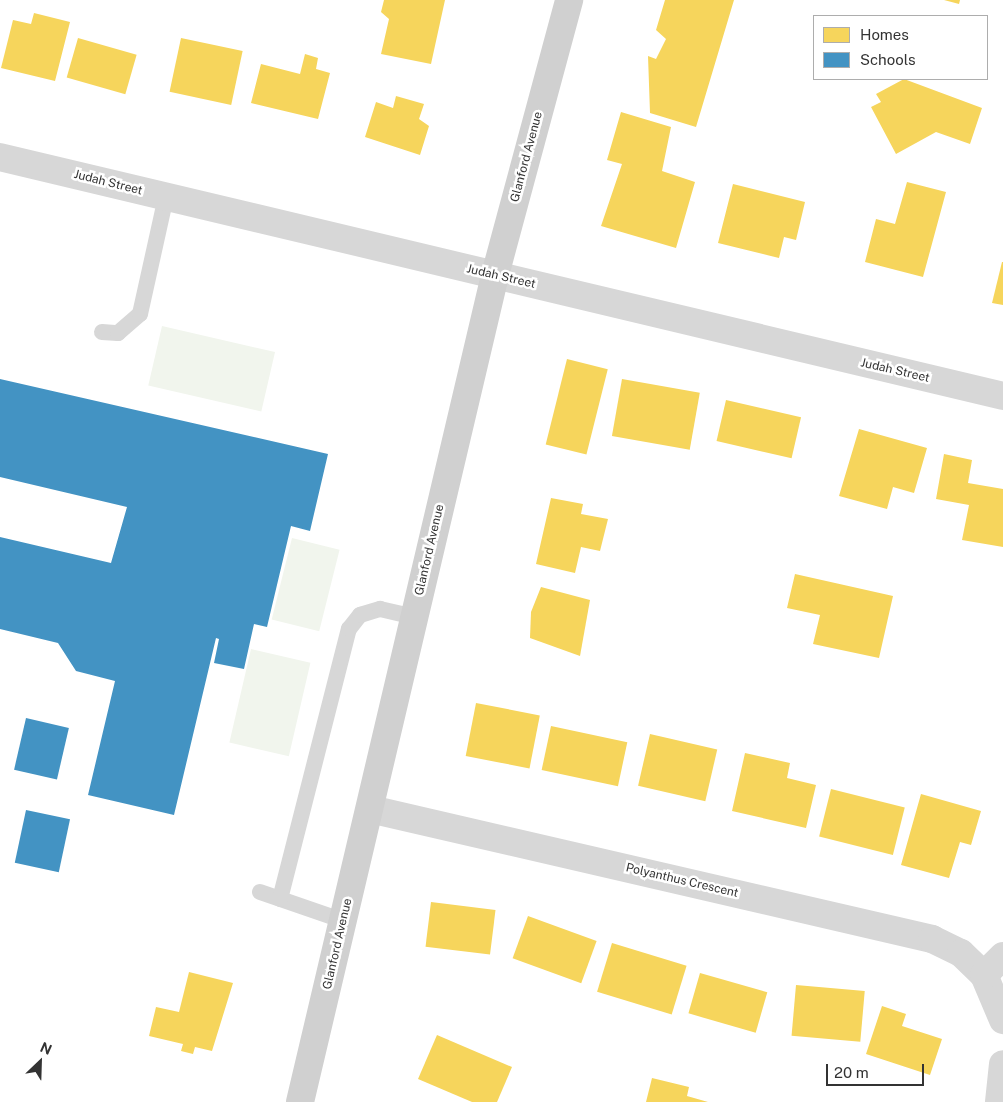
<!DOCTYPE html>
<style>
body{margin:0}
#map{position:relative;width:1003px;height:1102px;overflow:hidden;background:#fff;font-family:"Public Sans",sans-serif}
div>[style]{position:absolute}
.green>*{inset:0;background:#f1f5ed;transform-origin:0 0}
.homes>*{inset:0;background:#f6d55c;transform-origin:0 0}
.schools>*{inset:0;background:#4393c3;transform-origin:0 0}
.service>*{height:16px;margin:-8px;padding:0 8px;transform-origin:8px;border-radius:8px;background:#d7d7d7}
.minor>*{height:28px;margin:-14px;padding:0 14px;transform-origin:14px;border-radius:14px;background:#d7d7d7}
.secondary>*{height:28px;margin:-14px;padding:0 14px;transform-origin:14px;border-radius:14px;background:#d0d0d0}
span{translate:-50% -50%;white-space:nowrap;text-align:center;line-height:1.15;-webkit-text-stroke:5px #fff;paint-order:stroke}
.street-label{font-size:12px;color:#333}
.legend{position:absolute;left:813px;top:15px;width:175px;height:65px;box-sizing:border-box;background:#fff;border:1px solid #adadad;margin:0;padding:6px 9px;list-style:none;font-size:15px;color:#333}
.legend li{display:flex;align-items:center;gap:10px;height:25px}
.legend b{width:25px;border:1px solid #adadad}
.north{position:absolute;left:15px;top:1037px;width:50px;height:50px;-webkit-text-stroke:4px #fff;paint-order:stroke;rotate:24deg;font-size:14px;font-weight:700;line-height:20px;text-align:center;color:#333}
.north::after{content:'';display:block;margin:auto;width:18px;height:22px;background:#333;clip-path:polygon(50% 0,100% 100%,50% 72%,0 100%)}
.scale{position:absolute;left:826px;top:1064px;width:98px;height:22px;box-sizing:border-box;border:2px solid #333;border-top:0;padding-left:6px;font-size:15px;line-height:18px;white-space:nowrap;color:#333;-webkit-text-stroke:4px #fff;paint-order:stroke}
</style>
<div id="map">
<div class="green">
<div style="left:162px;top:326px;width:116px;height:61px;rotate:13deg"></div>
<div style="left:292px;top:538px;width:49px;height:84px;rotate:14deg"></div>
<div style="left:251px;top:649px;width:61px;height:96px;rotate:13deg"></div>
</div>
<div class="homes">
<div style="clip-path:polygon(384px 0,445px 0,431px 64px,381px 54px,389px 19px,381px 12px)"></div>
<div style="clip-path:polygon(665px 0,734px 0,696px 127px,650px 113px,648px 56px,656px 59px,666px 39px,656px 30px)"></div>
<div style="clip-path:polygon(944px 0,960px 0,959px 4px)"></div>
<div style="clip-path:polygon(34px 13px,70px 22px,55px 81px,1px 68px,13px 20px,31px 24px)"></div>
<div style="left:78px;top:38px;width:61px;height:41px;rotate:16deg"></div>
<div style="left:181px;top:38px;width:63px;height:55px;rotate:12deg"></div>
<div style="clip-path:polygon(305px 54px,318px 58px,316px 69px,330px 73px,318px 119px,251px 103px,261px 64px,300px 74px)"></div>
<div style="clip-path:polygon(904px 79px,982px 108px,970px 144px,936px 132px,896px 154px,871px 107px,881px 102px,876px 94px)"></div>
<div style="clip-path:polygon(396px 96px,424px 104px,419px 119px,429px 126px,420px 155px,365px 137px,376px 102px,393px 108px)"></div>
<div style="clip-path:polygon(621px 112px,671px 127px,662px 171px,695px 182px,676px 248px,601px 226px,622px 164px,607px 160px)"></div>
<div style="clip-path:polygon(907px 182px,946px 192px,923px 277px,865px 262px,876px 219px,895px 224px)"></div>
<div style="clip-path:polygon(733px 184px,805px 202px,796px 240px,784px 237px,779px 258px,718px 243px)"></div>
<div style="clip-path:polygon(1002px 262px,1003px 262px,1003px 305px,992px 303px)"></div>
<div style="left:567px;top:359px;width:42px;height:88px;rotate:14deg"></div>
<div style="left:622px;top:379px;width:79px;height:58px;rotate:10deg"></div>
<div style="left:726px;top:400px;width:77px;height:42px;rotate:13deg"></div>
<div style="clip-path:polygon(859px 429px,927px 448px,914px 493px,893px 487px,887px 509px,839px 496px)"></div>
<div style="clip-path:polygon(944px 454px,972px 460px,968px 483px,1003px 489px,1003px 547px,962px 540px,969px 505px,936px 499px)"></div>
<div style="clip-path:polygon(551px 498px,583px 504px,581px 514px,608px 519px,600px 551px,581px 547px,575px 573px,536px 564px)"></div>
<div style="clip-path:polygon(795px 574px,893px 596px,879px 658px,813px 644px,820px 615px,787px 608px)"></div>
<div style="clip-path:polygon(541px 587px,590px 600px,580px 656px,530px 638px,531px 612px)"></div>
<div style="left:476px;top:703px;width:65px;height:54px;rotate:11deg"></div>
<div style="left:551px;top:726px;width:78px;height:45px;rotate:12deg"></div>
<div style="left:650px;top:734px;width:69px;height:53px;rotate:13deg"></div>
<div style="clip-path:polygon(745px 753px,790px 763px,787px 778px,816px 785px,806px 828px,732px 811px)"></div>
<div style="left:831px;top:789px;width:76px;height:49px;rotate:14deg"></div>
<div style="clip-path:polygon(921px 794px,981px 811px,971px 845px,960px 842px,949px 878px,901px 865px)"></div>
<div style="left:431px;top:902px;width:65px;height:45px;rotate:7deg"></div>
<div style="left:528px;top:916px;width:73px;height:45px;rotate:20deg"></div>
<div style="left:612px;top:943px;width:78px;height:51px;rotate:17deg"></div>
<div style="clip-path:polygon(189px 972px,233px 983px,212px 1051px,195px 1047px,193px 1054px,181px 1051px,183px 1044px,149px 1036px,156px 1007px,179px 1012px)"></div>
<div style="left:700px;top:973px;width:70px;height:42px;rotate:16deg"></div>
<div style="left:796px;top:985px;width:69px;height:51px;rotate:5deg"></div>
<div style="clip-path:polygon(882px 1006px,906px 1014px,902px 1026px,942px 1039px,930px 1075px,866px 1054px)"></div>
<div style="clip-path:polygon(437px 1035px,512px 1067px,497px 1102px,472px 1102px,418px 1079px)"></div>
<div style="clip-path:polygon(652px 1078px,689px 1087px,687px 1096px,708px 1102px,646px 1102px)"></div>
</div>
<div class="schools">
<div style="clip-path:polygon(0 379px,328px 454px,310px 531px,291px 526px,267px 627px,254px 624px,244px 669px,214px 663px,219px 639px,216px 638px,174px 815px,88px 795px,115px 681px,76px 671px,58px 643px,0 629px,0 537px,111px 563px,127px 507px,0 477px)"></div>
<div style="left:26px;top:718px;width:44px;height:53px;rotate:13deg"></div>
<div style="left:26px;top:810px;width:45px;height:54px;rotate:12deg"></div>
</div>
<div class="service">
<div style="left:102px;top:332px;width:16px;rotate:4deg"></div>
<div style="left:118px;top:333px;width:29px;rotate:-41deg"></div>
<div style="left:140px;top:314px;width:120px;rotate:-77.5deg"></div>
<div style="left:260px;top:892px;width:89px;rotate:19deg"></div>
<div style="left:280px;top:899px;width:279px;rotate:-75.7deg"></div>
<div style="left:349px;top:629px;width:18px;rotate:-52deg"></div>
<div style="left:360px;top:615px;width:21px;rotate:-17deg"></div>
<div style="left:380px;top:609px;width:35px;rotate:13deg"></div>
</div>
<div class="minor">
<div style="left:0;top:157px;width:1031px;rotate:13.4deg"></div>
<div style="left:370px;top:809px;width:577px;rotate:13.02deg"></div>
<div style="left:932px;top:939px;width:32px;rotate:26deg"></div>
<div style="left:961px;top:953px;width:32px;rotate:44deg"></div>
<div style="left:984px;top:975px;width:49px;rotate:67.1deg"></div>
<div style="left:984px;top:975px;width:27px;rotate:-45deg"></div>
<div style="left:999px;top:1102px;width:38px;rotate:-84deg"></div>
</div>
<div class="secondary">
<div style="left:300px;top:1102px;width:850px;rotate:-76.73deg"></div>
<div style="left:495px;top:275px;width:285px;rotate:-74.9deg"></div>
</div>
<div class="street-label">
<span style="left:527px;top:157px;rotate:-75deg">Glanford Avenue</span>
<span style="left:108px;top:183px;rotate:14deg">Judah Street</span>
<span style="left:501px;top:277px;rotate:13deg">Judah Street</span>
<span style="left:895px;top:371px;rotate:13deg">Judah Street</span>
<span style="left:430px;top:550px;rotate:-77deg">Glanford Avenue</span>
<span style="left:682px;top:881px;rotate:13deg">Polyanthus Crescent</span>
<span style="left:338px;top:944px;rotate:-77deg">Glanford Avenue</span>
</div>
<ul class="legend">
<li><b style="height:14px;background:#f6d55c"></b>Homes</li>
<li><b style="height:14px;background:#4393c3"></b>Schools</li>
</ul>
<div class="north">N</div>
<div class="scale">20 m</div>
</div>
